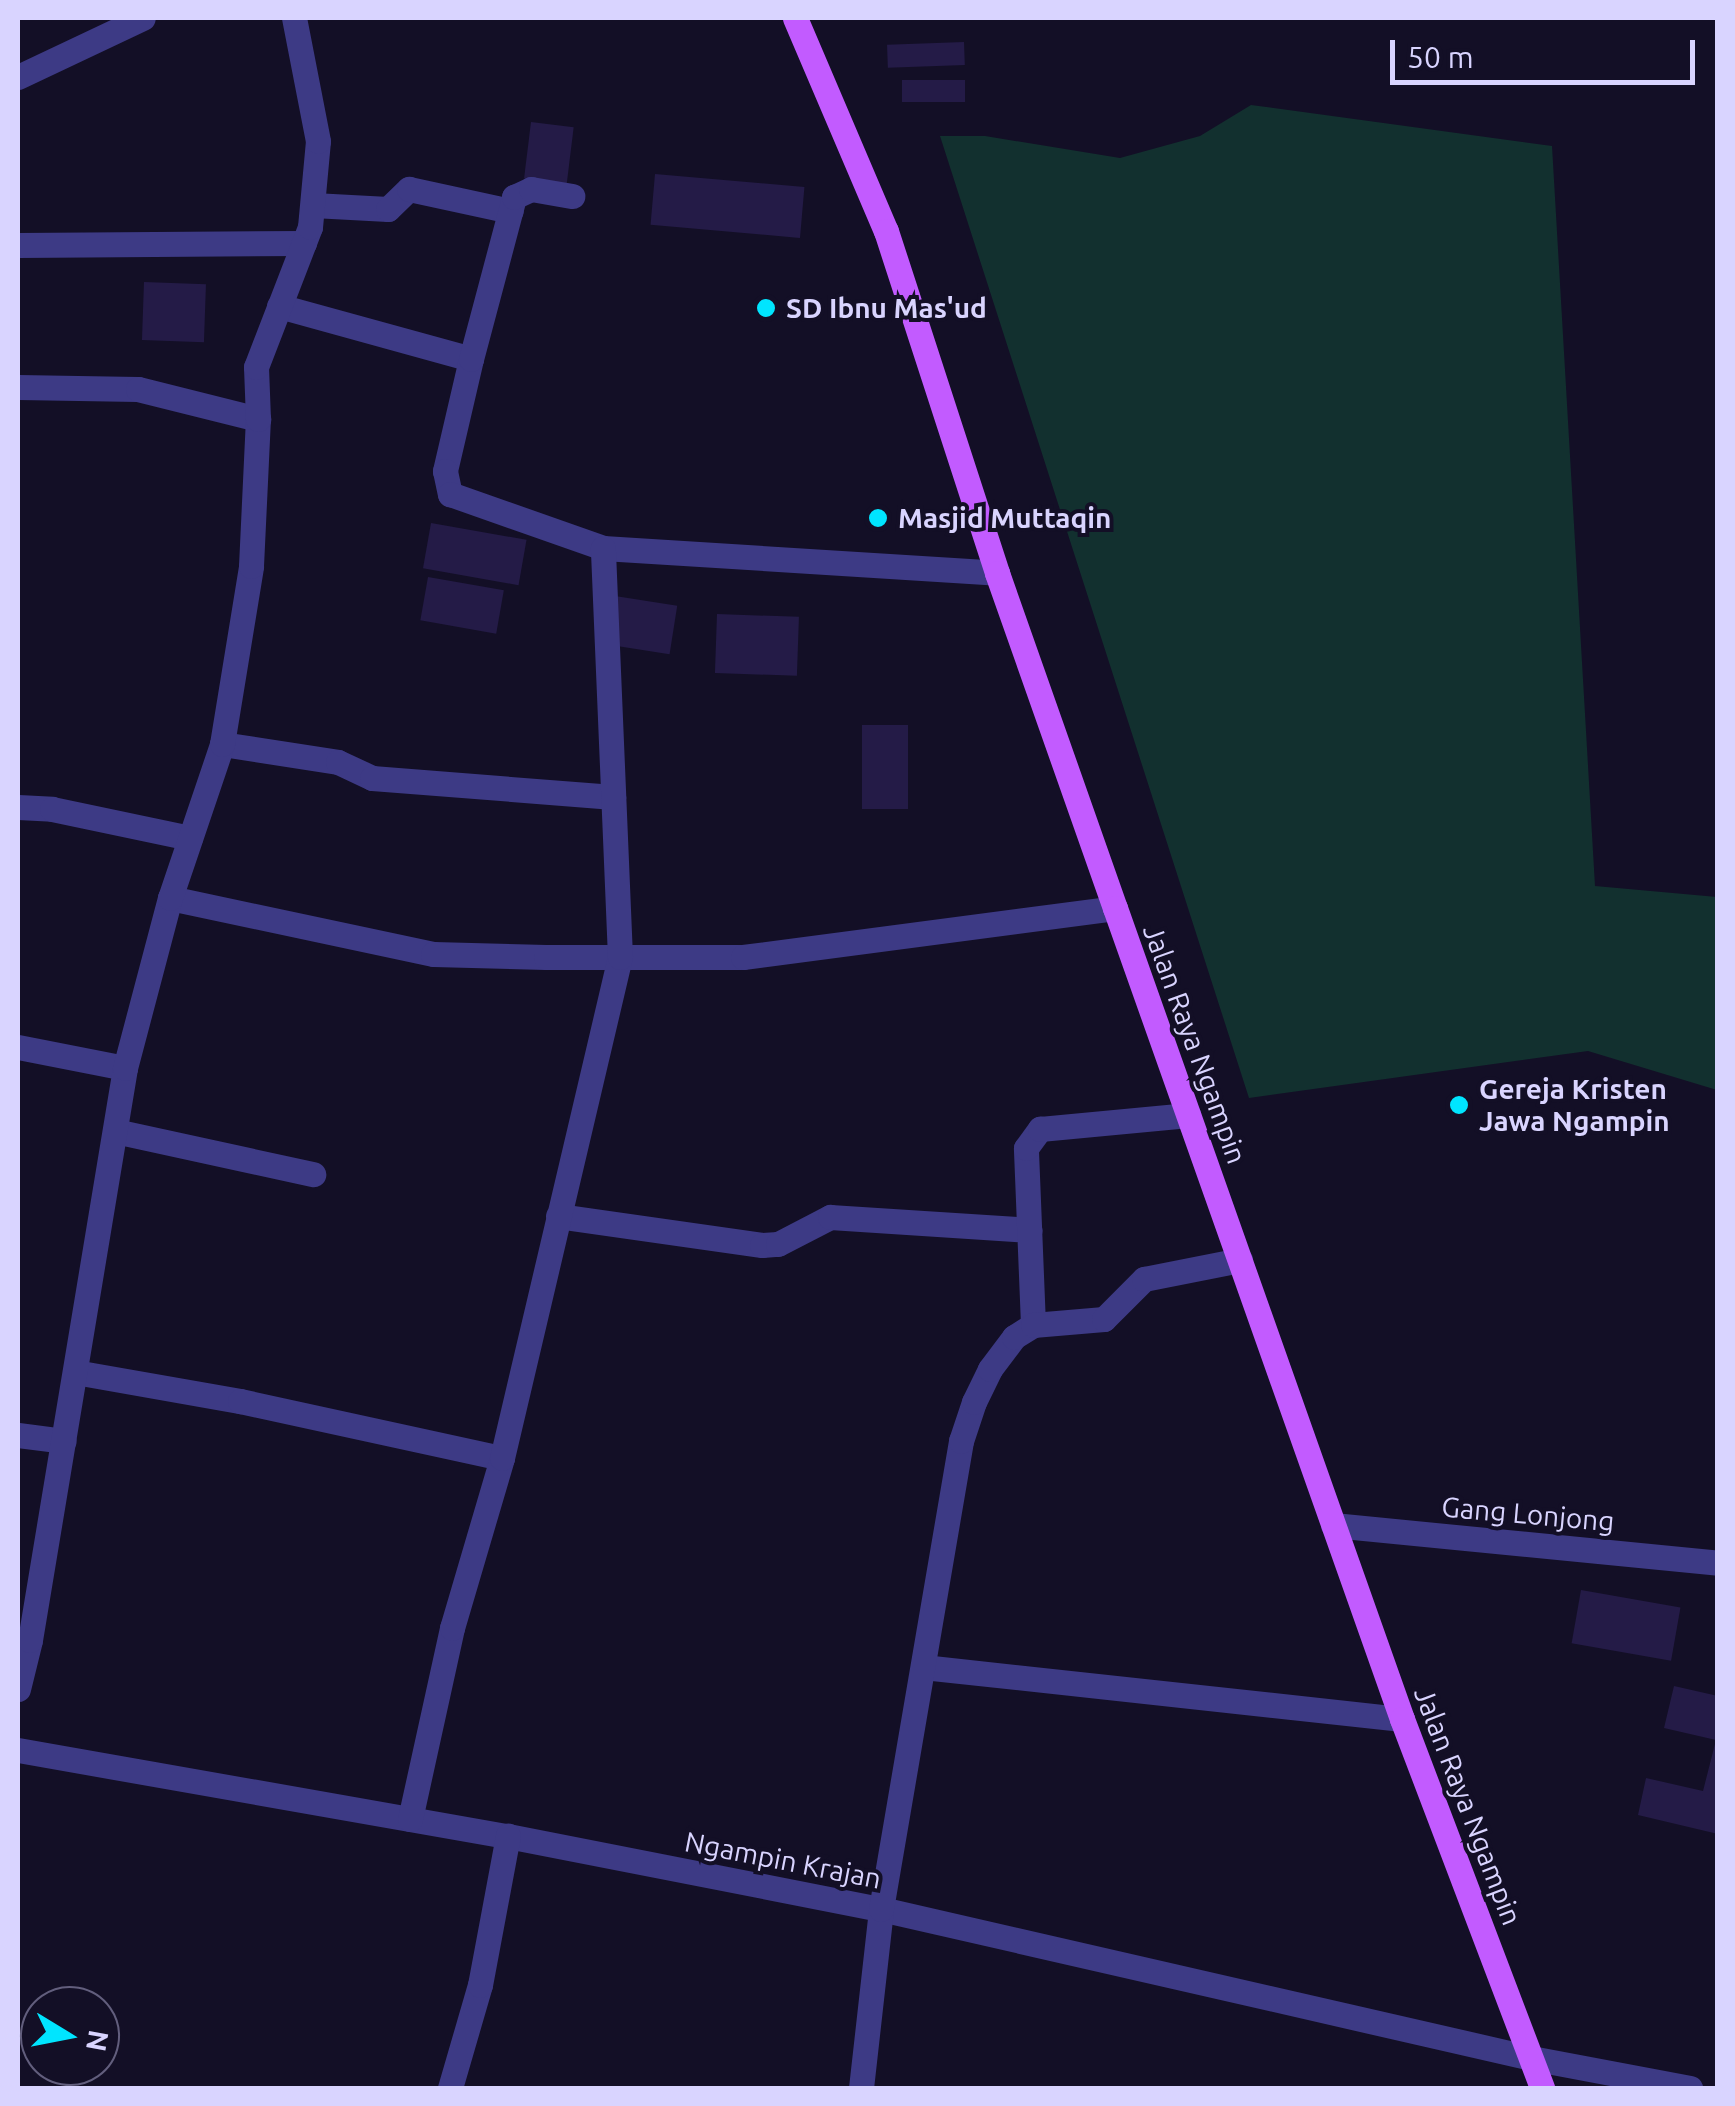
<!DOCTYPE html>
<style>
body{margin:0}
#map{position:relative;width:1735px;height:2106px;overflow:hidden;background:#130f26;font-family:Ubuntu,sans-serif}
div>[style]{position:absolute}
.green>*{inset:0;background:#12302f}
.building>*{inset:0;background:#241b47;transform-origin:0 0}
.minor>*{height:25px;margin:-12.5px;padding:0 12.5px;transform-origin:12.5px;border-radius:12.5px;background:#3d3a85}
.primary>*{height:25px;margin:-12.5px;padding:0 12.5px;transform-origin:12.5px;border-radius:12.5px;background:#c25bff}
.dots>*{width:28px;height:28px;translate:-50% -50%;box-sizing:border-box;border:5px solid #130f26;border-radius:50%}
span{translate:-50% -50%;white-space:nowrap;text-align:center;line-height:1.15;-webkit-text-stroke:8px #130f26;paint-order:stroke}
.poi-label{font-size:28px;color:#d9d4ff;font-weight:700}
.left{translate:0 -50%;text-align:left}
.street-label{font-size:28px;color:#d9d4ff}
.frame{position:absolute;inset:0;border:20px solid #d9d4ff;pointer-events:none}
.north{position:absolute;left:20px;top:1986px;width:100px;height:100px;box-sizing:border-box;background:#130f26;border:2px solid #625e7d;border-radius:50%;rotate:100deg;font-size:28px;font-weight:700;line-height:40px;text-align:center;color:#d9d4ff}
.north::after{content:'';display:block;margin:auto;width:35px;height:45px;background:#00e5ff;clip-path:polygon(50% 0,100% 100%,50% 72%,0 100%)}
.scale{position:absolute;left:1390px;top:40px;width:305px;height:45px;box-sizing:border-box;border:5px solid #d9d4ff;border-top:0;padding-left:12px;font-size:30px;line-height:35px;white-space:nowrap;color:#d9d4ff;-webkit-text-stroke:8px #130f26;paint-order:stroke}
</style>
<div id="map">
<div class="green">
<div style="clip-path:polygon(1251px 105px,1552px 146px,1595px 886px,1717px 897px,1717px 1090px,1588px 1051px,1249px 1098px,940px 136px,985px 136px,1120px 158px,1200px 136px)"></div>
</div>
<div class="building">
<div style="left:964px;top:42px;width:23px;height:77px;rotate:88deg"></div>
<div style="left:902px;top:80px;width:63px;height:22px"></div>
<div style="left:531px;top:122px;width:43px;height:57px;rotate:7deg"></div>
<div style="left:655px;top:174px;width:150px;height:51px;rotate:5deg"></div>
<div style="left:144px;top:282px;width:62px;height:58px;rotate:2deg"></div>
<div style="left:431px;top:523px;width:97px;height:46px;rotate:10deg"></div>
<div style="left:428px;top:577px;width:77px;height:44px;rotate:10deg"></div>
<div style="left:615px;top:596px;width:63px;height:49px;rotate:9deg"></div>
<div style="left:717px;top:614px;width:82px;height:59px;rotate:2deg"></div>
<div style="left:862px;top:725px;width:46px;height:84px"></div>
<div style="left:1581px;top:1590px;width:101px;height:54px;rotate:10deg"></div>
<div style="clip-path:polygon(1674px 1686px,1718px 1696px,1718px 1834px,1638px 1815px,1646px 1778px,1703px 1791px,1716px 1740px,1664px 1728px)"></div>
</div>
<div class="minor">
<div style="left:18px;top:77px;width:138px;rotate:-25.3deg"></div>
<div style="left:313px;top:205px;width:75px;rotate:3.1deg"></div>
<div style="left:388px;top:209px;width:29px;rotate:-44deg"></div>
<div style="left:409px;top:189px;width:104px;rotate:12.2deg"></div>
<div style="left:18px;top:245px;width:286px;rotate:-0.4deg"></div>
<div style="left:279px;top:306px;width:199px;rotate:15.4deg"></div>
<div style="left:471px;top:359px;width:115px;rotate:103.1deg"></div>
<div style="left:445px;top:471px;width:24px;rotate:78deg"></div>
<div style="left:450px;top:494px;width:162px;rotate:19.4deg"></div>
<div style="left:603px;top:548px;width:395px;rotate:3.6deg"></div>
<div style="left:471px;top:359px;width:168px;rotate:-75.1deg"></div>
<div style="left:514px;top:197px;width:19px;rotate:-25deg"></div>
<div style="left:531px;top:189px;width:42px;rotate:9.7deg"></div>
<div style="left:18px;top:387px;width:120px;rotate:1deg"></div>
<div style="left:138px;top:389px;width:124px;rotate:14deg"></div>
<div style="left:222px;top:744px;width:117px;rotate:8.8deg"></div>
<div style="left:338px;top:762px;width:38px;rotate:25deg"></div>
<div style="left:372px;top:778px;width:242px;rotate:4.5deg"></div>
<div style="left:18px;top:807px;width:34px;rotate:3deg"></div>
<div style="left:52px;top:809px;width:141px;rotate:11.9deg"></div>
<div style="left:170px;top:898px;width:269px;rotate:12deg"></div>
<div style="left:433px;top:954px;width:113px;rotate:1.5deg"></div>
<div style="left:546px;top:957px;width:197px"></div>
<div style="left:743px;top:957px;width:375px;rotate:-7.5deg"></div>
<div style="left:18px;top:1047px;width:109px;rotate:11.1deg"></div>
<div style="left:115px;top:1131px;width:203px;rotate:12.3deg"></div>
<div style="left:558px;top:1216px;width:206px;rotate:8.1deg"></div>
<div style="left:762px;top:1245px;width:16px;rotate:-4deg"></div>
<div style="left:778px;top:1244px;width:59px;rotate:-27.4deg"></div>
<div style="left:830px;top:1217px;width:200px;rotate:3.7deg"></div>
<div style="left:1033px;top:1325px;width:177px;rotate:-92.3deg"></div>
<div style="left:1026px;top:1148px;width:24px;rotate:-54deg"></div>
<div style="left:1040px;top:1129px;width:149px;rotate:-5.4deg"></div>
<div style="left:75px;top:1372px;width:168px;rotate:10deg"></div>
<div style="left:240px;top:1401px;width:268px;rotate:12.3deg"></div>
<div style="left:18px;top:1435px;width:46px;rotate:7.4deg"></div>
<div style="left:1333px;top:1525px;width:387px;rotate:5.6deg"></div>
<div style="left:923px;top:1667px;width:482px;rotate:6.2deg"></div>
<div style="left:18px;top:1689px;width:50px;rotate:-76.2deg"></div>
<div style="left:30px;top:1640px;width:580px;rotate:-80.57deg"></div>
<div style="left:125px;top:1068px;width:176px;rotate:-75.2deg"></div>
<div style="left:170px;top:898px;width:163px;rotate:-71.3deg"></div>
<div style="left:222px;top:744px;width:180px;rotate:-80.7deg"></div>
<div style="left:251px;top:566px;width:147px;rotate:-87.3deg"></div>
<div style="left:258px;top:419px;width:52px;rotate:-92.2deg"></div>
<div style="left:256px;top:367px;width:150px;rotate:-68.9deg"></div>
<div style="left:310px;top:227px;width:86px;rotate:-84.7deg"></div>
<div style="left:318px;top:141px;width:125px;rotate:-101deg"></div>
<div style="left:18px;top:1750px;width:497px;rotate:10deg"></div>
<div style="left:508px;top:1836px;width:380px;rotate:11.1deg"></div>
<div style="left:881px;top:1909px;width:667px;rotate:12.91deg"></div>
<div style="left:1531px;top:2058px;width:162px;rotate:10.7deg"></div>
<div style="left:410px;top:1819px;width:196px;rotate:-77.6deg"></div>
<div style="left:452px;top:1628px;width:177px;rotate:-73.6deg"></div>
<div style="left:502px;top:1458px;width:515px;rotate:-76.75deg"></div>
<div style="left:620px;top:957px;width:409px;rotate:-92.4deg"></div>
<div style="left:450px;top:2088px;width:107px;rotate:-73.8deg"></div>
<div style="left:480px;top:1985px;width:152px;rotate:-79.4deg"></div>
<div style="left:861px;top:2088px;width:180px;rotate:-83.6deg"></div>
<div style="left:881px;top:1909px;width:475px;rotate:-80.3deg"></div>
<div style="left:961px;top:1441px;width:41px;rotate:-71.6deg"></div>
<div style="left:974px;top:1402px;width:37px;rotate:-64deg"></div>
<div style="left:990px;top:1369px;width:40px;rotate:-53deg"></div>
<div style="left:1014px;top:1337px;width:22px;rotate:-32deg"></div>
<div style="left:1033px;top:1325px;width:71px;rotate:-4.8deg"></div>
<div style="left:1104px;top:1319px;width:57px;rotate:-45deg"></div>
<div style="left:1144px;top:1279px;width:98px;rotate:-11.2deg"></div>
</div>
<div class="primary">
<div style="left:795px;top:18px;width:232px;rotate:66.9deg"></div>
<div style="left:886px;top:231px;width:360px;rotate:72deg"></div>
<div style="left:997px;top:573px;width:355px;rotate:70.6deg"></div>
<div style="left:1115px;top:908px;width:860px;rotate:70.51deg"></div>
<div style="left:1402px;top:1719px;width:395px;rotate:69.2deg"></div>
</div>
<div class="dots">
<div style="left:766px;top:308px;background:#00e5ff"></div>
<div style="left:878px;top:518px;background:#00e5ff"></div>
<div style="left:1459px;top:1105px;background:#00e5ff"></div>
</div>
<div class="poi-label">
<span class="left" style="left:786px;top:308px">SD Ibnu Mas'ud</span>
<span class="left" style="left:898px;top:518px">Masjid Muttaqin</span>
<span class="left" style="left:1479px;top:1105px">Gereja Kristen<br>Jawa Ngampin</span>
</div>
<div class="street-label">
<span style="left:1195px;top:1044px;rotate:70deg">Jalan Raya Ngampin</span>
<span style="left:1528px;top:1514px;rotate:5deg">Gang Lonjong</span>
<span style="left:1468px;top:1806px;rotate:69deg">Jalan Raya Ngampin</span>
<span style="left:783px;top:1860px;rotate:11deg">Ngampin Krajan</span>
</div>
<div class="frame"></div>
<div class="north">N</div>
<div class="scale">50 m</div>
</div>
